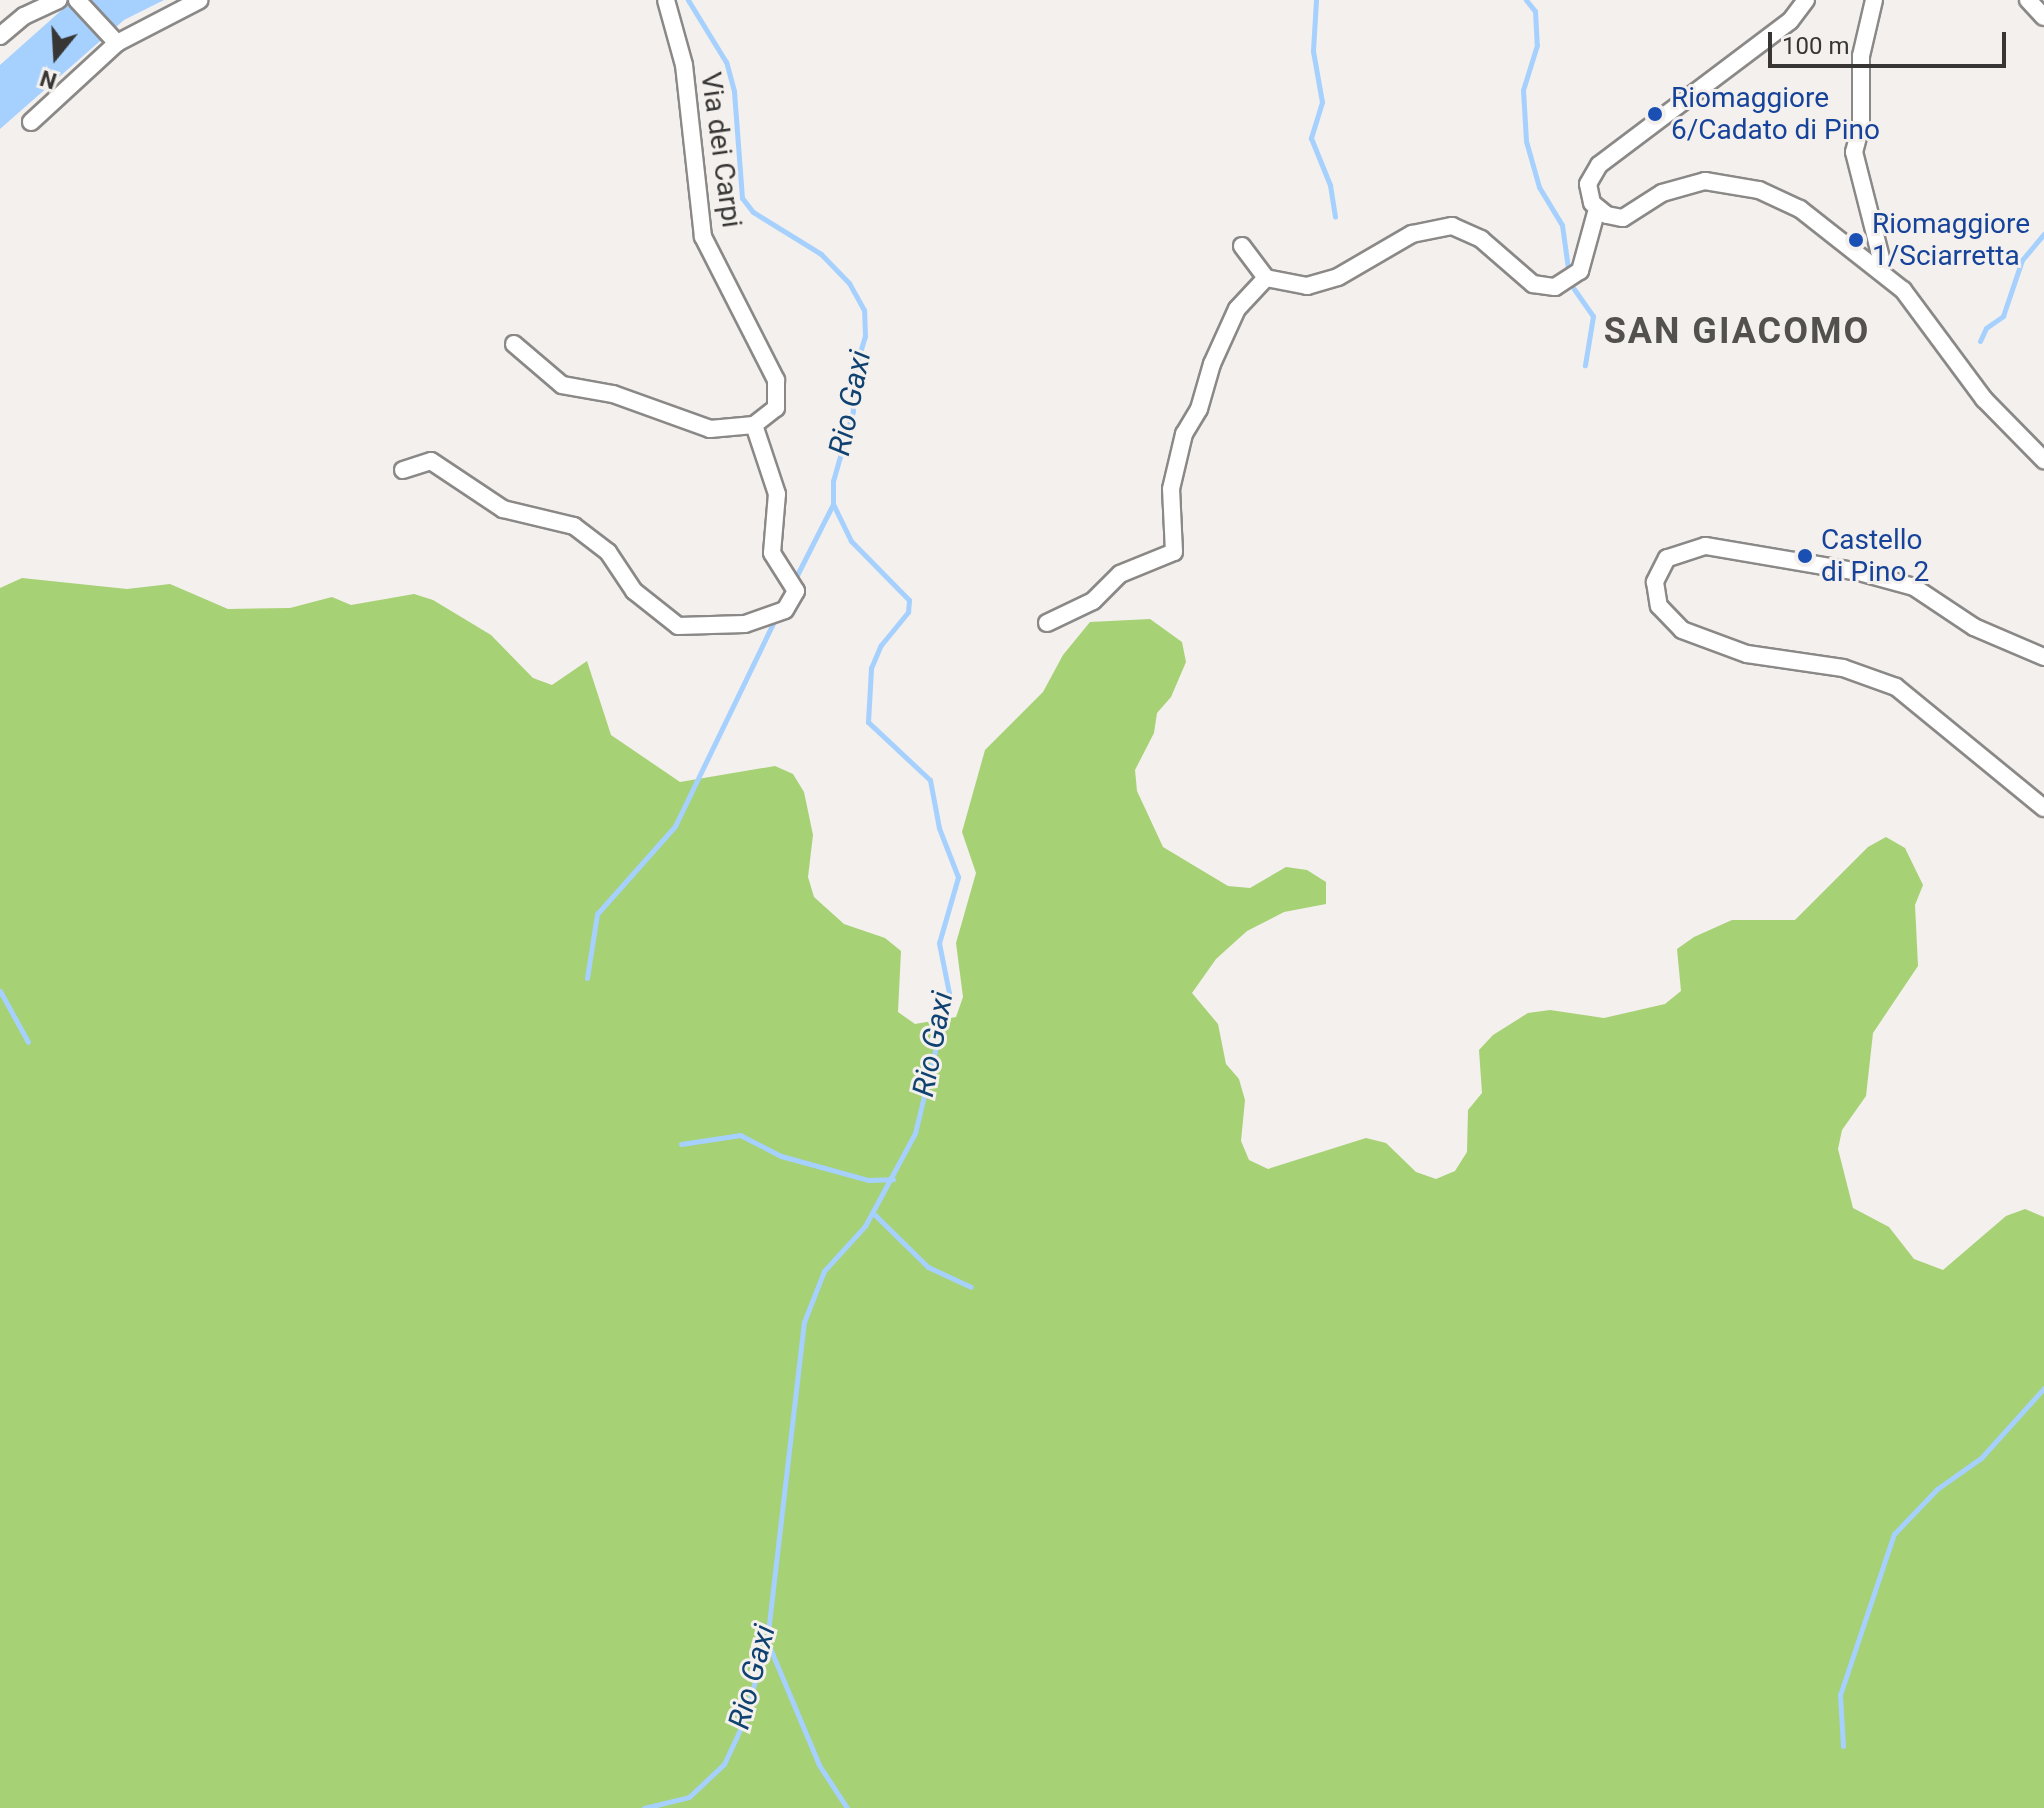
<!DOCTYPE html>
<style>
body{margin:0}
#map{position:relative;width:2044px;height:1808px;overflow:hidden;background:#f3f0ed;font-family:Roboto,sans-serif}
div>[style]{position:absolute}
.forest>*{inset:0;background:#a6d174}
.water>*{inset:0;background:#a6d0fd}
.stream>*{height:5px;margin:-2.5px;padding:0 2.5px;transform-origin:2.5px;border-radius:2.5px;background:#a6d0fd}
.roads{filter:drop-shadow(2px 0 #8b8987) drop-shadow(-2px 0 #8b8987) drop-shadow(0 2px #8b8987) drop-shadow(0 -2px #8b8987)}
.minor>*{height:16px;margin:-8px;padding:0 8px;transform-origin:8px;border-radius:8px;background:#fff}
.dots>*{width:22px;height:22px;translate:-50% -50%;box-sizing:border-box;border:4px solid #f3f0ed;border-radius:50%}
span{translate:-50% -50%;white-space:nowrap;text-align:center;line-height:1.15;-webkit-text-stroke:6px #f3f0ed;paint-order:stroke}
.transit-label{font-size:28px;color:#164399}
.left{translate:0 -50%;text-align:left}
.street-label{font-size:28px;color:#373635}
.water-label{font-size:30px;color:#104271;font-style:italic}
.district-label{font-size:36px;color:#53514e;font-weight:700;letter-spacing:2px}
.north{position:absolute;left:16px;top:16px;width:80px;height:80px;-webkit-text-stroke:6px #f3f0ed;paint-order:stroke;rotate:198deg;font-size:22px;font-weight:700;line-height:32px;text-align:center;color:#373635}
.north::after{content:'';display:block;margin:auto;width:28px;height:36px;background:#373635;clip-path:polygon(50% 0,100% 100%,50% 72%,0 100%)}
.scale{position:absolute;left:1768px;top:32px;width:238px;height:36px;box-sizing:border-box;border:4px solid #373635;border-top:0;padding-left:10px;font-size:24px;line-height:28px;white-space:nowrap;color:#373635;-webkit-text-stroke:6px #f3f0ed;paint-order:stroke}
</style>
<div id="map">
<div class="forest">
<div style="clip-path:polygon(22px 578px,127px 589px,170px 584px,228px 609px,290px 608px,332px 597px,351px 605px,414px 594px,433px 600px,491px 635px,533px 678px,552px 685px,587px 661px,611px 735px,680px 782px,775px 766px,793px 774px,804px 792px,813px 835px,808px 877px,814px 897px,844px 924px,885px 938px,901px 951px,898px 1012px,915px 1024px,956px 1017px,963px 997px,956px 943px,976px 873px,962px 832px,985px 750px,1043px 692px,1063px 655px,1090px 622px,1150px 619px,1182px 642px,1186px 662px,1171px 697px,1157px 713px,1154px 733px,1135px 770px,1137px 791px,1163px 847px,1228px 886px,1250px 888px,1286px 867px,1307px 870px,1326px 882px,1326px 904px,1284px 912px,1247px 931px,1216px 959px,1192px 993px,1218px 1024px,1226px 1064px,1239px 1079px,1245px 1100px,1241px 1141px,1249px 1160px,1268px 1169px,1366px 1138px,1386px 1143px,1416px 1172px,1436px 1179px,1455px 1171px,1467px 1152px,1468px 1110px,1482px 1093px,1479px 1050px,1493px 1035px,1528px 1013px,1550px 1010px,1604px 1018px,1665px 1004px,1681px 991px,1677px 949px,1694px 937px,1732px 920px,1795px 920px,1868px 847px,1886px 837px,1905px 848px,1923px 885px,1915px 905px,1918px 966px,1873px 1033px,1866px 1096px,1842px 1130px,1838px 1149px,1853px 1208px,1889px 1227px,1914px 1259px,1943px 1270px,2006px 1216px,2025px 1209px,2044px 1217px,2044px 1808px,0 1808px,0 588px)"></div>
</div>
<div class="water">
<div style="clip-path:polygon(73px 0,164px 0,124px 20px,0 129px,0 65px)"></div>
</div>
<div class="stream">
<div style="left:1316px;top:0;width:51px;rotate:93.4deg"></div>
<div style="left:1313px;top:51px;width:52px;rotate:80deg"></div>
<div style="left:1322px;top:102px;width:38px;rotate:107deg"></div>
<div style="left:1311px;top:138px;width:51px;rotate:68deg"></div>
<div style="left:1330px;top:185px;width:32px;rotate:81deg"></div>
<div style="left:1526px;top:0;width:14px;rotate:51deg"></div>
<div style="left:1535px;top:11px;width:34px;rotate:87deg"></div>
<div style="left:1537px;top:45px;width:47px;rotate:107.3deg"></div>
<div style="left:1523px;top:90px;width:51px;rotate:86.6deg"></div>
<div style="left:1526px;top:141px;width:48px;rotate:74.2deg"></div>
<div style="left:1539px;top:187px;width:44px;rotate:58.8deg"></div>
<div style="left:1562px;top:225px;width:43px;rotate:82.1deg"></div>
<div style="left:1574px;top:289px;width:33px;rotate:55deg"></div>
<div style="left:1593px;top:316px;width:50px;rotate:99.3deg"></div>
<div style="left:1980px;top:341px;width:14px;rotate:-65deg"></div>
<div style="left:1986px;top:328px;width:21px;rotate:-35deg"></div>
<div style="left:2003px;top:316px;width:59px;rotate:-71.3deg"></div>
<div style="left:2022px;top:260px;width:34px;rotate:-50deg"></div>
<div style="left:795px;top:579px;width:84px;rotate:-63.1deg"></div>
<div style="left:587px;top:978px;width:65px;rotate:-81.1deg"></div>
<div style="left:597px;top:914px;width:118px;rotate:-48.4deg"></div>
<div style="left:675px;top:826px;width:232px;rotate:-64.2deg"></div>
<div style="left:0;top:991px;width:58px;rotate:61.2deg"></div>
<div style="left:681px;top:1144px;width:60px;rotate:-8.7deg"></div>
<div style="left:740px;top:1135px;width:46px;rotate:27.1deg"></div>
<div style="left:781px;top:1156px;width:90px;rotate:15.4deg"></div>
<div style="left:868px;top:1180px;width:25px;rotate:-2deg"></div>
<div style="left:873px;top:1213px;width:77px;rotate:44.5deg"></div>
<div style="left:928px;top:1267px;width:47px;rotate:24.9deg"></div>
<div style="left:767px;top:1641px;width:134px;rotate:67.2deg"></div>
<div style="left:819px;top:1765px;width:51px;rotate:56.9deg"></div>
<div style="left:1843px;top:1746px;width:51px;rotate:-93.4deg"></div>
<div style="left:1840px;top:1695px;width:170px;rotate:-71.5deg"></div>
<div style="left:1894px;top:1534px;width:62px;rotate:-46.3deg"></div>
<div style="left:1937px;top:1489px;width:54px;rotate:-35.2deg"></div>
<div style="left:1981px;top:1458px;width:94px;rotate:-48deg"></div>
<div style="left:644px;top:1808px;width:46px;rotate:-13.7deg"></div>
<div style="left:689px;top:1797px;width:48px;rotate:-43.3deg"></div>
<div style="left:724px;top:1764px;width:40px;rotate:-65deg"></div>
<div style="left:741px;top:1728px;width:91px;rotate:-73.4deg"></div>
<div style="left:767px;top:1641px;width:321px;rotate:-83.4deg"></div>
<div style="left:804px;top:1322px;width:55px;rotate:-68.6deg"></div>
<div style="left:824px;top:1271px;width:61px;rotate:-47.7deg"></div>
<div style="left:865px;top:1226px;width:106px;rotate:-61.7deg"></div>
<div style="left:915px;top:1133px;width:144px;rotate:-76.3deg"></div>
<div style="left:949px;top:993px;width:51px;rotate:-101.3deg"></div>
<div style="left:939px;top:943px;width:69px;rotate:-73.9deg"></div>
<div style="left:958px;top:877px;width:53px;rotate:-111.2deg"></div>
<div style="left:939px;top:828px;width:49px;rotate:-100.6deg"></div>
<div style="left:930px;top:780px;width:85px;rotate:-136.9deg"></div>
<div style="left:868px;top:722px;width:54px;rotate:-86.8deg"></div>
<div style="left:871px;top:668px;width:25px;rotate:-67deg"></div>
<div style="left:881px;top:645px;width:43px;rotate:-50.7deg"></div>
<div style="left:908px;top:612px;width:12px;rotate:-85deg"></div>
<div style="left:909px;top:600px;width:83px;rotate:-134.5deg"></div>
<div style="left:851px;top:541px;width:41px;rotate:-115.9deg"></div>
<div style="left:833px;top:504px;width:23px;rotate:-90deg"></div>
<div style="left:833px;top:481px;width:73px;rotate:-74.1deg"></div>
<div style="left:853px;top:411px;width:29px;rotate:-94deg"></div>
<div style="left:851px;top:382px;width:48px;rotate:-73.1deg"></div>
<div style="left:865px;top:336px;width:26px;rotate:-92deg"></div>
<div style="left:864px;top:310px;width:31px;rotate:-119deg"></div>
<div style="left:849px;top:283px;width:40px;rotate:-134deg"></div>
<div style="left:821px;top:254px;width:80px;rotate:-148.3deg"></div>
<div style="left:753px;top:212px;width:18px;rotate:-128deg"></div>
<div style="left:742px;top:198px;width:107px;rotate:-94.3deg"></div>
<div style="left:734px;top:91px;width:30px;rotate:-105deg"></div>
<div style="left:726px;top:62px;width:73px;rotate:-121.5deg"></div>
</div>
<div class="roads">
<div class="minor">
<div style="left:77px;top:0;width:59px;rotate:47.1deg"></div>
<div style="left:1806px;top:0;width:26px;rotate:127deg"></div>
<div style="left:1790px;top:21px;width:239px;rotate:143deg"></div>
<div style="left:1599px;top:165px;width:22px;rotate:120deg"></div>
<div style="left:1588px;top:184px;width:19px;rotate:78deg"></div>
<div style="left:1592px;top:203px;width:19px;rotate:39deg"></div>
<div style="left:1607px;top:215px;width:16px;rotate:11deg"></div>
<div style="left:1623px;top:218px;width:46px;rotate:-32.7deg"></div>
<div style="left:1662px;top:193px;width:45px;rotate:-15.6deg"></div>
<div style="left:1705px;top:181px;width:55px;rotate:9.5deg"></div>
<div style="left:1759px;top:190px;width:45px;rotate:24.9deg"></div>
<div style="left:1800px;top:209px;width:131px;rotate:38.2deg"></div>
<div style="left:1903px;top:290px;width:136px;rotate:53.4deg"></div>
<div style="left:1984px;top:399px;width:86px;rotate:45.5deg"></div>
<div style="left:1874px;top:0;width:57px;rotate:103.1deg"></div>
<div style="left:1861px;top:56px;width:70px;rotate:90deg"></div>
<div style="left:1861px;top:126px;width:27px;rotate:105deg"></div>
<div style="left:1854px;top:152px;width:114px;rotate:75.7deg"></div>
<div style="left:1882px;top:262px;width:8px;rotate:113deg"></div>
<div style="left:2028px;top:0;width:23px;rotate:47deg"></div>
<div style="left:0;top:36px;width:31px;rotate:-40deg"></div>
<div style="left:24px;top:16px;width:38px;rotate:-25deg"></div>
<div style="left:31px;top:122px;width:117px;rotate:-42.6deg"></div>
<div style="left:117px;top:43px;width:93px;rotate:-27.4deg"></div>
<div style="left:1242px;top:246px;width:40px;rotate:53deg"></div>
<div style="left:1266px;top:278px;width:42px;rotate:11deg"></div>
<div style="left:1307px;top:286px;width:32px;rotate:-16deg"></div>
<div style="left:1338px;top:277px;width:86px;rotate:-30.2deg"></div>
<div style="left:1412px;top:234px;width:41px;rotate:-11.3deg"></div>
<div style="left:1452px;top:226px;width:32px;rotate:24deg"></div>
<div style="left:1481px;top:239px;width:69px;rotate:40.9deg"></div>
<div style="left:1533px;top:284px;width:22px;rotate:8deg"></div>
<div style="left:1555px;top:287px;width:30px;rotate:-33deg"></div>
<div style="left:1580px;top:271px;width:64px;rotate:-74.7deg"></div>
<div style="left:514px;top:344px;width:63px;rotate:40.5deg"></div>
<div style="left:562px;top:385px;width:52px;rotate:10deg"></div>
<div style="left:613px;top:394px;width:103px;rotate:19.8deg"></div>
<div style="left:710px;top:429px;width:44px;rotate:-5.2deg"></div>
<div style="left:754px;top:425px;width:28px;rotate:-38deg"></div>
<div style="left:776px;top:408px;width:28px;rotate:-90deg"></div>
<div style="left:776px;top:380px;width:161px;rotate:-117deg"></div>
<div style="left:703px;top:237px;width:173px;rotate:-96.3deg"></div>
<div style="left:684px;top:65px;width:67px;rotate:-105.5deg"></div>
<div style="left:403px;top:470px;width:29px;rotate:-18deg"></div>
<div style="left:431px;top:461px;width:87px;rotate:33.7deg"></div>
<div style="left:503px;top:509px;width:73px;rotate:13.5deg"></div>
<div style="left:574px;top:526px;width:43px;rotate:37.4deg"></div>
<div style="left:608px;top:552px;width:47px;rotate:56.3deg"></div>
<div style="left:634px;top:591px;width:56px;rotate:38.5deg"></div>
<div style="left:678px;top:626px;width:67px;rotate:-1.7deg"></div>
<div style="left:745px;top:624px;width:42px;rotate:-19.3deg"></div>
<div style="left:785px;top:610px;width:22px;rotate:-60deg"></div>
<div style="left:796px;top:591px;width:45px;rotate:-122.3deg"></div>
<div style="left:772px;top:553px;width:59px;rotate:-85.2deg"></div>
<div style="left:777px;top:494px;width:73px;rotate:-108.4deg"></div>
<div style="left:1047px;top:623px;width:51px;rotate:-25.6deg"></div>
<div style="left:1093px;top:601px;width:38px;rotate:-45deg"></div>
<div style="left:1120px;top:574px;width:58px;rotate:-22.2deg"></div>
<div style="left:1174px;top:552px;width:63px;rotate:-92.7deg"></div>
<div style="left:1171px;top:489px;width:57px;rotate:-76.7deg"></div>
<div style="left:1184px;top:434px;width:29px;rotate:-59deg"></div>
<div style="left:1199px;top:409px;width:47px;rotate:-73.9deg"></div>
<div style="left:1212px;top:364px;width:60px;rotate:-65.6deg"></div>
<div style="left:1237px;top:309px;width:42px;rotate:-46.9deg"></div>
<div style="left:2044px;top:657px;width:76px;rotate:-156.8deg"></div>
<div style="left:1974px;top:627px;width:72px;rotate:-146.3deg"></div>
<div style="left:1914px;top:587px;width:57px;rotate:-164.7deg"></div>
<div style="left:1859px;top:572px;width:156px;rotate:-170.4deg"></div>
<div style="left:1705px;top:546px;width:40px;rotate:162deg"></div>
<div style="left:1667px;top:558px;width:27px;rotate:117deg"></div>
<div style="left:1655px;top:582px;width:24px;rotate:81deg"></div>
<div style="left:1659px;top:606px;width:33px;rotate:46deg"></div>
<div style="left:1682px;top:630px;width:69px;rotate:20.3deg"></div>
<div style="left:1747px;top:654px;width:97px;rotate:8.3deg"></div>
<div style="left:1843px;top:668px;width:56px;rotate:19.7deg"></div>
<div style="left:1896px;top:687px;width:191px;rotate:39.3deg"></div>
</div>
</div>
<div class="dots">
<div style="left:1655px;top:114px;background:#1a4fb4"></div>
<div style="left:1856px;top:240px;background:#1a4fb4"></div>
<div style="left:1805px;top:556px;background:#1a4fb4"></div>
</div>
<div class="transit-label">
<span class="left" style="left:1671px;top:114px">Riomaggiore<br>6/Cadato di Pino</span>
<span class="left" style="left:1872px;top:240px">Riomaggiore<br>1/Sciarretta</span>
<span class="left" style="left:1821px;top:556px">Castello<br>di Pino 2</span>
</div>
<div class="street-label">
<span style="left:721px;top:150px;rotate:82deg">Via dei Carpi</span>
</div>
<div class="water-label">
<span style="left:850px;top:403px;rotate:-78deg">Rio Gaxi</span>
<span style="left:933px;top:1044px;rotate:-79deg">Rio Gaxi</span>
<span style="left:752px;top:1677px;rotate:-75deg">Rio Gaxi</span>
</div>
<div class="district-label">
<span style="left:1737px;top:332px">SAN GIACOMO</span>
</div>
<div class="north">N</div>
<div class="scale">100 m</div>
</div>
